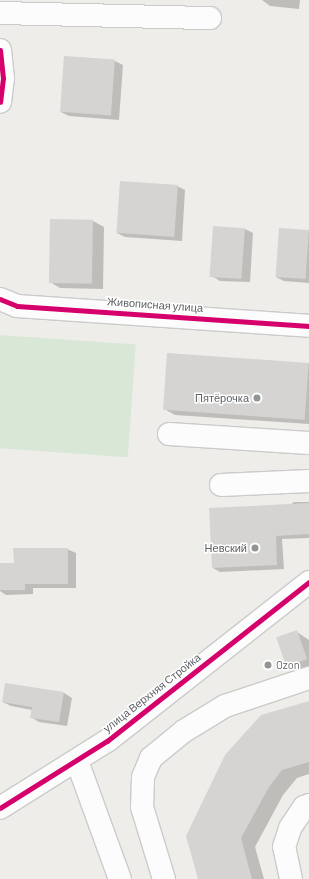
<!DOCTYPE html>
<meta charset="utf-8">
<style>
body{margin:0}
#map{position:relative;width:309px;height:879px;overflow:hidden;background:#eeede9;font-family:Barlow,sans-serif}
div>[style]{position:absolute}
.green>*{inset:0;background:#d9e8d6;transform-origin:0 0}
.shadow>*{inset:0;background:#0003}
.building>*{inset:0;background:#d5d4d2;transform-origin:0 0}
.roads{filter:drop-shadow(1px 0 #cbcbcb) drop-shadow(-1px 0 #cbcbcb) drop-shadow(0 1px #cbcbcb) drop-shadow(0 -1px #cbcbcb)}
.minor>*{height:22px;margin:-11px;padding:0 11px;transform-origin:11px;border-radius:11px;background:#fcfcfc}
.cycleway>*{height:5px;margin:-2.5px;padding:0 2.5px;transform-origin:2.5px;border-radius:2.5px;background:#d6006c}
.dots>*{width:11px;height:11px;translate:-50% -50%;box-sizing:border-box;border:2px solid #fff;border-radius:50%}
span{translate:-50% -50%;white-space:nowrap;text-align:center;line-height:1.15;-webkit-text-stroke:3px #fff;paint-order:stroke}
.street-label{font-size:11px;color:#5f6266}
.poi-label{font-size:11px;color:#5f6266}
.right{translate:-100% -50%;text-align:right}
.left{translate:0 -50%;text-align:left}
</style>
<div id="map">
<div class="green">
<div style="left:0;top:335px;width:136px;height:113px;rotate:4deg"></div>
</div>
<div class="shadow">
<div style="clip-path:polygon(262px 0,300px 0,299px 9px,270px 6px)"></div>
<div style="clip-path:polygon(115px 61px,123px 65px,119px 120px,69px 116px,61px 112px)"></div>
<div style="clip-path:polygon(177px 186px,185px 190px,182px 241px,125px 237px,117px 233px)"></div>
<div style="clip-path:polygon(51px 220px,93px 221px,104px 227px,103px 289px,60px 288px,50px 282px)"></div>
<div style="clip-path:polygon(214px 227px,245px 229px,253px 233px,250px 282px,220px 281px,212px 276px)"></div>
<div style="clip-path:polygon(309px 231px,309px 283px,284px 281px,276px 277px)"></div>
<div style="clip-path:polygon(309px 363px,309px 424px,175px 415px,164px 409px)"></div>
<div style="clip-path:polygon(294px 502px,309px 502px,309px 538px,282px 539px,284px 569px,220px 572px,213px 568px)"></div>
<div style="clip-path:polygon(67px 549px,76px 553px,76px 588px,33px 588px,33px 594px,6px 595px,0 591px,0 564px,15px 564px)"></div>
<div style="clip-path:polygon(297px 632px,309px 640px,309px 666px,295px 670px,287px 666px)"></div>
<div style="clip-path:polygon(64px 693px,72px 698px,67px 726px,39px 722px,31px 717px,32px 710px,11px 706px,3px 702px)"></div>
<div style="clip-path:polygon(309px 702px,309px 774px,297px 778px,283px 795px,255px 847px,264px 879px,199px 879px)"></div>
</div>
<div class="building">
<div style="left:64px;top:56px;width:51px;height:56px;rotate:4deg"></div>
<div style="left:120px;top:181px;width:58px;height:52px;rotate:4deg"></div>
<div style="left:50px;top:219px;width:43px;height:64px;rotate:1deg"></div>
<div style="left:213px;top:226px;width:32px;height:51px;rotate:4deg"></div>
<div style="left:279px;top:228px;width:30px;height:49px;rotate:4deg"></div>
<div style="left:167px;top:353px;width:142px;height:57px;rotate:4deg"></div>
<div style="clip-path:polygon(309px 503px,309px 534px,276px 536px,277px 565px,212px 568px,209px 508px)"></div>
<div style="clip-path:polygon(13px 548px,68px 548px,68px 584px,25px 584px,25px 590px,0 590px,0 563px,14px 563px)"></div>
<div style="left:297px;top:630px;width:31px;height:22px;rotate:71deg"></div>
<div style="clip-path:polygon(5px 683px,64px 692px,59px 722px,30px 718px,32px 707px,2px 702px)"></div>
<div style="clip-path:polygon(309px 701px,309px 762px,282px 770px,269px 787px,241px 838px,252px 879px,198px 879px,186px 836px,225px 755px,261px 715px)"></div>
</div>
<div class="roads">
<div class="minor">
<div style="left:0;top:13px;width:210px;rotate:1.4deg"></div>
<div style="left:0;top:50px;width:28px;rotate:84deg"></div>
<div style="left:3px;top:78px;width:24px;rotate:97deg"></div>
<div style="left:0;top:299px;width:18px;rotate:22deg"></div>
<div style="left:17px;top:306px;width:293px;rotate:3.9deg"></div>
<div style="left:169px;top:434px;width:140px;rotate:3.7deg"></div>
<div style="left:221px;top:485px;width:88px;rotate:-2.6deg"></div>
<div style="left:77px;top:761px;width:126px;rotate:70deg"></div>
<div style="left:0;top:808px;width:126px;rotate:-32.1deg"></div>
<div style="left:107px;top:741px;width:257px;rotate:-38.2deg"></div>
<div style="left:164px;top:879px;width:75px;rotate:-107deg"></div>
<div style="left:142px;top:807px;width:30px;rotate:-88deg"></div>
<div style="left:143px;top:777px;width:21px;rotate:-67deg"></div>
<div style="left:151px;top:758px;width:43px;rotate:-39.3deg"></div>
<div style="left:184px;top:731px;width:48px;rotate:-31.4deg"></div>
<div style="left:225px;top:706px;width:89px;rotate:-18.4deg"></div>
<div style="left:291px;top:879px;width:33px;rotate:-102deg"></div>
<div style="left:284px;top:847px;width:20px;rotate:-72deg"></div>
<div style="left:290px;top:828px;width:25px;rotate:-56deg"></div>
<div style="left:304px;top:807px;width:5px;rotate:-22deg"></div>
</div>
</div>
<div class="cycleway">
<div style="left:0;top:50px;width:28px;rotate:84deg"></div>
<div style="left:3px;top:78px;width:24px;rotate:97deg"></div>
<div style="left:0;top:299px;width:18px;rotate:22deg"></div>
<div style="left:17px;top:306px;width:293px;rotate:3.9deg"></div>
<div style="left:0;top:808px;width:126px;rotate:-32.1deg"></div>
<div style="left:107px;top:741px;width:257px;rotate:-38.2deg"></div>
</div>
<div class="dots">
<div style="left:257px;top:398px;background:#919394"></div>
<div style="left:255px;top:548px;background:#919394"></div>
<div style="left:268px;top:665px;background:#919394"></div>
</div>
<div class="street-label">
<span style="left:155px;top:305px;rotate:4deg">Живописная улица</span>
<span style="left:152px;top:693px;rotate:-38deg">улица Верхняя Стройка</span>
</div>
<div class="poi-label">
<span class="right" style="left:249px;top:398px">Пятёрочка</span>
<span class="right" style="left:247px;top:548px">Невский</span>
<span class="left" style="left:276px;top:665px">Ozon</span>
</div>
</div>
